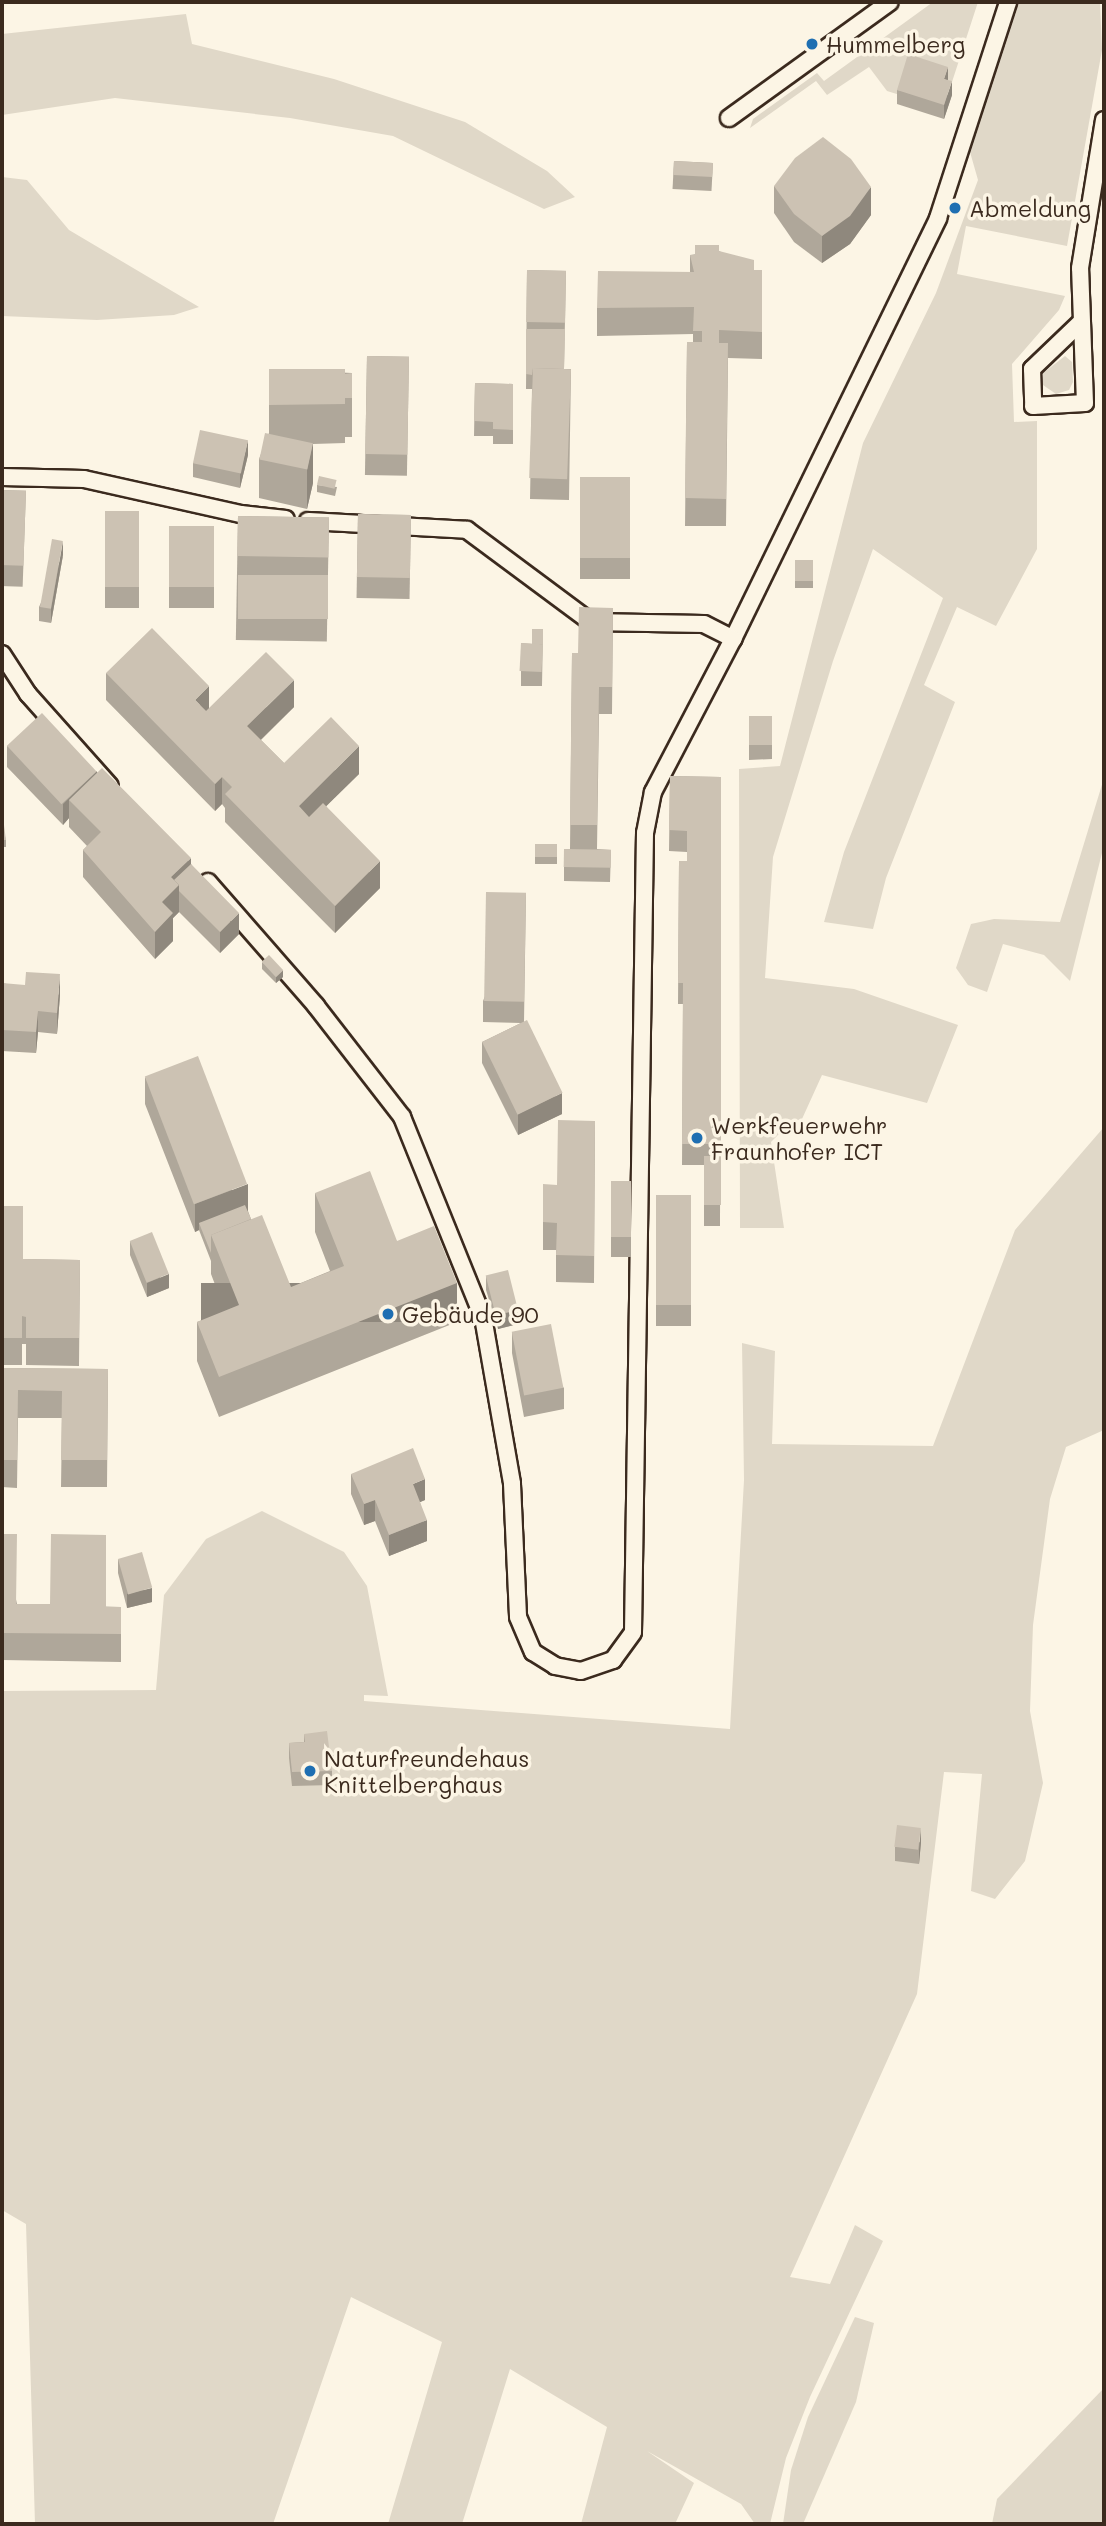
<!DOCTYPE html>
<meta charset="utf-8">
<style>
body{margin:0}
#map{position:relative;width:1106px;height:2526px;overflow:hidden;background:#fcf5e5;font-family:Mali,sans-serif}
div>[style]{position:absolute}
.green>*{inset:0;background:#e0d8c8}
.roads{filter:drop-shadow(2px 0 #3b2a1e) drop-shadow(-2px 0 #3b2a1e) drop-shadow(0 2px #3b2a1e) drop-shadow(0 -2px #3b2a1e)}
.street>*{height:16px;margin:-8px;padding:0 8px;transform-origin:8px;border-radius:8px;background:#fcf5e5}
.wall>*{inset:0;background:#afa79a;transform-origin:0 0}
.shaded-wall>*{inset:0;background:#8f887d;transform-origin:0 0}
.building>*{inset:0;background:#ccc2b3;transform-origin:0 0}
.dots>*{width:19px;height:19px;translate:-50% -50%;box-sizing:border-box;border:4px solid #fcf5e5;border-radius:50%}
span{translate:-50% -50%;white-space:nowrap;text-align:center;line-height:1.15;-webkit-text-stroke:7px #fcf5e5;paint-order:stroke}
.poi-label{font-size:23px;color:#3b2a1e}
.left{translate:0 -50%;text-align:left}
.frame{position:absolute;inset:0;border:4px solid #3b2a1e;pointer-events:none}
</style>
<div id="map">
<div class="green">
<div style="clip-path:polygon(933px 2px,978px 2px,952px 82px,909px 68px,900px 95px,887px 91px,869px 67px,827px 95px,816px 81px,750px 128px,753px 119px,817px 73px,824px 81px)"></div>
<div style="clip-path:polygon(1018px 2px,1100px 2px,1102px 50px,1067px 246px,966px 226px,957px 274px,1065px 296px,1059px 310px,1012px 364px,1014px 422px,1037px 421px,1037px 549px,996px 626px,957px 607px,924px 685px,955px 702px,886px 878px,873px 929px,824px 922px,844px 852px,943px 598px,873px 549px,833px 661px,773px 857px,765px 978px,854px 989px,958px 1025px,927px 1103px,822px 1075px,797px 1130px,779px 1134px,771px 1142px,784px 1228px,740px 1228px,739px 769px,780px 766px,863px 443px,936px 293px,978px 180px,970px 152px)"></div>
<div style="clip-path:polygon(186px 14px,192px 44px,334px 79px,465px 122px,547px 171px,575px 197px,544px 209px,393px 136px,290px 118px,115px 98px,2px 115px,2px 34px)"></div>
<div style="clip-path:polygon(2px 177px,27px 180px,69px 230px,199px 307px,174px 315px,97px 320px,2px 316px)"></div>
<div style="clip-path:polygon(1065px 356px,1072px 362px,1073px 382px,1069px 390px,1056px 394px,1043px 385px,1042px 374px)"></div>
<div style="clip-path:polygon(1104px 778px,1104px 845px,1070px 981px,1044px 955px,1003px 944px,987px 992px,968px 985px,956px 968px,971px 924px,994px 919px,1060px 922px)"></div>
<div style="clip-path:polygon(1104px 1127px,1104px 1430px,1066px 1447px,1050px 1499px,1033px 1625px,1030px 1711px,1043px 1783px,1025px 1861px,995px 1899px,971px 1891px,982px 1774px,944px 1772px,917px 1994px,790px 2277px,830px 2284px,855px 2225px,883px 2241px,810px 2397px,786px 2458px,770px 2524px,755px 2524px,741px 2504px,647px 2451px,694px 2483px,675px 2524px,581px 2524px,607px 2427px,510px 2369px,462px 2524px,388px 2524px,442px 2342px,351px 2297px,273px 2524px,35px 2524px,26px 2224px,2px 2210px,2px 1691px,156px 1690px,164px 1595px,206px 1539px,262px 1511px,344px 1552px,367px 1586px,388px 1696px,364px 1695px,364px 1701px,730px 1729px,744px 1480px,742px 1343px,775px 1351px,772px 1444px,933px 1446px,1015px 1230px)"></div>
<div style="clip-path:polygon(855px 2317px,874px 2323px,856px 2402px,803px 2524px,783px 2524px,791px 2470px,808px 2417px)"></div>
<div style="clip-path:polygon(1104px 2388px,1104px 2524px,992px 2524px,997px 2499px)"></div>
</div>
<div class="roads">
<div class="street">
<div style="left:729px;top:118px;width:198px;rotate:-35.8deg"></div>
<div style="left:1081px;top:322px;width:68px;rotate:136.2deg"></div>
<div style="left:1032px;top:369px;width:37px;rotate:88deg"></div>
<div style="left:1033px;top:406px;width:52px;rotate:-3.3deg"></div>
<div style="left:1085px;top:403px;width:135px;rotate:-92.1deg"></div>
<div style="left:1080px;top:268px;width:150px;rotate:-80.8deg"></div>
<div style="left:2px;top:477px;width:82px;rotate:1.4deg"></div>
<div style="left:84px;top:479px;width:161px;rotate:12.6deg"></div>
<div style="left:241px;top:514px;width:45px;rotate:6.3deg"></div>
<div style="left:308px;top:521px;width:159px;rotate:3.2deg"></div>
<div style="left:467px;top:530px;width:154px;rotate:36.6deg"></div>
<div style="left:591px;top:622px;width:113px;rotate:1deg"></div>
<div style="left:704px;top:624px;width:33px;rotate:27deg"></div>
<div style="left:733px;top:639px;width:468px;rotate:-64deg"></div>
<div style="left:938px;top:218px;width:227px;rotate:-72deg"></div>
<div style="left:2px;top:654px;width:48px;rotate:57deg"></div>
<div style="left:28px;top:694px;width:123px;rotate:48.3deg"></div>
<div style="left:208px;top:882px;width:164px;rotate:48.9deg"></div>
<div style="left:316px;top:1006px;width:140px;rotate:52.2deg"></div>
<div style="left:402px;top:1117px;width:216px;rotate:68deg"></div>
<div style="left:483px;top:1317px;width:169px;rotate:80.1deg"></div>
<div style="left:512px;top:1484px;width:133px;rotate:87.4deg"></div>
<div style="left:518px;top:1617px;width:38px;rotate:67deg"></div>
<div style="left:533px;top:1652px;width:26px;rotate:32deg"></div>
<div style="left:555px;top:1666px;width:26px;rotate:11deg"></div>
<div style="left:581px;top:1671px;width:34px;rotate:-19deg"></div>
<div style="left:613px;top:1660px;width:34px;rotate:-54deg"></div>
<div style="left:633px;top:1632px;width:799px;rotate:-89.14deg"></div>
<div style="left:645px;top:833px;width:42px;rotate:-79deg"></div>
<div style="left:653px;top:792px;width:173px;rotate:-62.4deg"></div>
</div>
</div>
<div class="wall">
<div style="clip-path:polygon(897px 90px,952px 95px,944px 119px,897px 104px)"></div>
<div style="left:674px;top:161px;width:39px;height:28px;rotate:3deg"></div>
<div style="clip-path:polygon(774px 186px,871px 215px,850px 244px,822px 263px,794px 242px,774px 213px)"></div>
<div style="clip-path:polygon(719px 251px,754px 270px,762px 270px,762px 359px,728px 358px,726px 526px,685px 526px,687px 342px,693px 342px,693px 334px,597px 336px,597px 308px,690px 272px,690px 255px)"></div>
<div style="clip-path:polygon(527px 270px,566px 271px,564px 369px,571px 369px,569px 500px,530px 499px,532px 389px,526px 389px)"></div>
<div style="left:367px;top:356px;width:42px;height:119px;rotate:1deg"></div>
<div style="clip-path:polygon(269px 369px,352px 373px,352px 437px,345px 437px,345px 443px,313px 444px,313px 483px,307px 509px,259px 498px,259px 459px,269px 433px)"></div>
<div style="clip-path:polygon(475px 383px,513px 384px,513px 444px,493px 444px,493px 436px,474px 436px)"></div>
<div style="clip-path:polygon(248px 455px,240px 488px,193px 477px,193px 463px)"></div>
<div style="left:580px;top:477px;width:50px;height:102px"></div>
<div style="clip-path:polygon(317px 485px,337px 487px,335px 496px,317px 492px)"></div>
<div style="left:2px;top:490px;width:24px;height:96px;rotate:2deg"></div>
<div style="left:105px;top:511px;width:34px;height:97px"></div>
<div style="left:358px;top:514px;width:53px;height:84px;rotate:1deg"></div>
<div style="left:238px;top:516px;width:91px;height:124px;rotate:1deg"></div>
<div style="left:169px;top:526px;width:45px;height:82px"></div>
<div style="clip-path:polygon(63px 555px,51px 623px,39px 621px,39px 607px)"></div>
<div style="left:795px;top:560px;width:18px;height:28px"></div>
<div style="clip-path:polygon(613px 608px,612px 714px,599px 714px,597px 849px,611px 850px,610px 882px,564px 881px,564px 849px,570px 849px,572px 653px,578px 653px)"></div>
<div style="clip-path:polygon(543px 629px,542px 686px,521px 686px,521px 643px,532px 644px)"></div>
<div style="clip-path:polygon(106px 673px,209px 708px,294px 707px,261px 740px,284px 763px,359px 774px,326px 806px,380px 888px,335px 933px,225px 822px,225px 808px,222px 804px,215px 811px,106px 700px)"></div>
<div style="clip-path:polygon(749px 717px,772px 745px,772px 759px,749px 760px)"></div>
<div style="clip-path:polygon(7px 746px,97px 772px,191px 864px,239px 934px,220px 953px,179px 912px,173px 918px,173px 941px,155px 959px,83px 877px,83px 850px,87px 846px,69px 827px,69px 818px,63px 825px,7px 767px)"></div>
<div style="clip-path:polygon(670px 776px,721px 777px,720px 1226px,704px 1226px,704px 1165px,682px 1165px,683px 1004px,678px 1004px,679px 861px,687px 861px,687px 852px,669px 851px)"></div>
<div style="clip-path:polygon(2px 825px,6px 840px,6px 847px,2px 847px)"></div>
<div style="left:535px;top:844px;width:22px;height:20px"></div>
<div style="clip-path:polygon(526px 893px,524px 1022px,562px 1114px,518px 1135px,482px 1063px,482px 1042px,521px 1023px,483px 1022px,483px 1001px)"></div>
<div style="clip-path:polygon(262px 962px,283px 977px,276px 983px,262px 969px)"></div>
<div style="clip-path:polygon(2px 983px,60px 995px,57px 1034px,38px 1032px,36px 1053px,2px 1051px)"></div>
<div style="clip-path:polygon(145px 1077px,248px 1211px,251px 1219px,291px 1287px,330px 1271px,315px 1232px,315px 1193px,397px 1241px,457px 1322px,219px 1417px,197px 1361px,197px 1322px,225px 1311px,211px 1274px,211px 1261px,199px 1230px,195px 1232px,145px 1104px)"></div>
<div style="clip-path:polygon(595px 1121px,594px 1283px,556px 1282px,556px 1250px,543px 1250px,543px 1222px,557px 1185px)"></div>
<div style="left:611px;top:1181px;width:20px;height:76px"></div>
<div style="left:656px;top:1195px;width:35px;height:131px"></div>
<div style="clip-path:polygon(2px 1206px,23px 1259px,80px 1260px,79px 1366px,26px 1365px,26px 1344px,22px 1344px,22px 1365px,2px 1365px)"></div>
<div style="clip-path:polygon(130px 1241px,169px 1288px,147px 1297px,130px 1255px)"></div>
<div style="clip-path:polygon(486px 1276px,518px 1324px,498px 1329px,486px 1290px)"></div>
<div style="clip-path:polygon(512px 1332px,564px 1388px,564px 1409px,524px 1417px,512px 1353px)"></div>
<div style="clip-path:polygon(2px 1368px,108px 1369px,107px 1487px,61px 1487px,62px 1418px,18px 1418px,17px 1488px,2px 1487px)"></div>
<div style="clip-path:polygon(351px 1474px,425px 1500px,420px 1502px,427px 1541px,389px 1556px,375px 1521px,364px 1525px,351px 1494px)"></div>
<div style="clip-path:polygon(2px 1534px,17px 1604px,121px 1607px,121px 1662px,2px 1660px)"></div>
<div style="clip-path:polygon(118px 1559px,152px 1602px,127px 1608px,118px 1573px)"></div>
<div style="clip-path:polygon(304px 1734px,332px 1771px,332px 1785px,292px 1786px,289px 1758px,289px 1743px,304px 1742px)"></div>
<div style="clip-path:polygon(921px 1842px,919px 1864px,895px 1861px,895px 1847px)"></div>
</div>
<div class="shaded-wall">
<div style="clip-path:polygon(948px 67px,948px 81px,944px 79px)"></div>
<div style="clip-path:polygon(952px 81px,952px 95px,944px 119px,944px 105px)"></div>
<div style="clip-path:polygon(871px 187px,871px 215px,850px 244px,822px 263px,822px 236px)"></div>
<div style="clip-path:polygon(248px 440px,248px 455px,240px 488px,240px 474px)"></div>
<div style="clip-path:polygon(313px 443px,313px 483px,307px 509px,307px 469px)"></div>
<div style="clip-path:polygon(63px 541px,63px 555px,51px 623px,51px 609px)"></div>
<div style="clip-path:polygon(294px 680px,294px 707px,247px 753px,247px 726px)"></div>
<div style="clip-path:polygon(209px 686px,209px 714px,195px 700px)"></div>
<div style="clip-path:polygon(359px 746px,359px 774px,299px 833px,299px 806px)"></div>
<div style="clip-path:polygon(97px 771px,97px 792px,69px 800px,69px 818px,63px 825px,63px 804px)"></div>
<div style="clip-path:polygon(222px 777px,222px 804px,215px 811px,215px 784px)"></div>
<div style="clip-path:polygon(191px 858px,191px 885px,179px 891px,179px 912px,173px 918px,173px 941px,155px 959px,155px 932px,162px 902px,171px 877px)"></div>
<div style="clip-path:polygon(380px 861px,380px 888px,335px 933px,335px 906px)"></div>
<div style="clip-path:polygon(239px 913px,239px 934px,220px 953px,220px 932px)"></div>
<div style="clip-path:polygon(283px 970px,283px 977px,276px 983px,276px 976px)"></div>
<div style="clip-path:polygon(60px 974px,60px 995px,57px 1034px,57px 1013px)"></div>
<div style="clip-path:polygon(38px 1011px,38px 1032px,36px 1053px,36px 1032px)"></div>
<div style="clip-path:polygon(562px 1093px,562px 1114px,518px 1135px,518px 1114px)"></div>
<div style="clip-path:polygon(248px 1184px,248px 1211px,199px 1223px,199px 1230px,195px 1232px,195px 1204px)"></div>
<div style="clip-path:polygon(169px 1274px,169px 1288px,147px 1297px,147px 1283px)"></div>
<div style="left:457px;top:1283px;width:39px;height:256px;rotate:90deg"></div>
<div style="clip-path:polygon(518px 1310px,518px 1324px,498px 1329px,498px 1315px)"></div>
<div style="clip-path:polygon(425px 1479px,425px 1500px,413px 1505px,413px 1484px)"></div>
<div style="clip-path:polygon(375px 1500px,375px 1521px,364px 1525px,364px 1504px)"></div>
<div style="clip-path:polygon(427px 1520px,427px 1541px,389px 1556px,389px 1535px)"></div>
<div style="clip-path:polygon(152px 1588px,152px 1602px,127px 1608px,127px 1594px)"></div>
<div style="clip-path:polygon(921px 1828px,921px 1842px,919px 1864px,919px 1850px)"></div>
</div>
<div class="building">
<div style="clip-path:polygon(908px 54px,948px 67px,944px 79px,952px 81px,944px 105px,897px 90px)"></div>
<div style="clip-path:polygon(823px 137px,851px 159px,871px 187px,850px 216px,822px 236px,794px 214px,774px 186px,795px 158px)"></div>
<div style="left:674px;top:161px;width:39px;height:14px;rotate:3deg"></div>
<div style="clip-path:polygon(695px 245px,719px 245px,719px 251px,754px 260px,754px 270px,762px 270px,762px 332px,719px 330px,719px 343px,728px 343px,726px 499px,685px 498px,687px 342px,702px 342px,702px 331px,693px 331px,694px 307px,597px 308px,598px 271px,694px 272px,690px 255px,695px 255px)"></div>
<div style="left:527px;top:270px;width:39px;height:52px;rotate:1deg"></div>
<div style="clip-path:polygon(526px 329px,565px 329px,564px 369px,533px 368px,532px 375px,526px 374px)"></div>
<div style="left:367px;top:356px;width:42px;height:98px;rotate:1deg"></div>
<div style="left:533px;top:368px;width:38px;height:110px;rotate:2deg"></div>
<div style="clip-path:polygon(269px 369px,345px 369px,345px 374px,352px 373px,352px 398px,345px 398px,345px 404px,269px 405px)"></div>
<div style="clip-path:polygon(475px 383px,513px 384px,513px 430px,493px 429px,493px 422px,474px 421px)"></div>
<div style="left:200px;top:430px;width:49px;height:34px;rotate:12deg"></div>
<div style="left:265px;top:433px;width:49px;height:27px;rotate:12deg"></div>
<div style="left:319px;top:476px;width:18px;height:9px;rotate:13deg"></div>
<div style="left:580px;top:477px;width:50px;height:81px"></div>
<div style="left:2px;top:490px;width:24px;height:75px;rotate:2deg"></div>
<div style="left:105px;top:511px;width:34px;height:76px"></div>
<div style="left:358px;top:514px;width:53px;height:63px;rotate:1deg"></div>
<div style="left:238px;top:516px;width:91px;height:40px;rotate:1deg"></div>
<div style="left:169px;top:526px;width:45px;height:61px"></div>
<div style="left:52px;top:539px;width:11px;height:69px;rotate:10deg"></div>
<div style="left:795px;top:560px;width:18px;height:21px"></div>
<div style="left:238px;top:575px;width:90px;height:44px"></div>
<div style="clip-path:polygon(579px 607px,613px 608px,612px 687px,599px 687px,597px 825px,570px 825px,572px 653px,578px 653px)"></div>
<div style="clip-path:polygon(152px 628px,209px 686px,195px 700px,206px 711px,266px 652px,294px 680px,247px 726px,284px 763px,331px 717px,359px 746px,299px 806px,309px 817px,323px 803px,380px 861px,335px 906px,225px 794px,232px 787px,222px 777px,215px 784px,106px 673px)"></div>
<div style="clip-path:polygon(532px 629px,543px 629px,543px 651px,543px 644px,532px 644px)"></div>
<div style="left:521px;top:643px;width:22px;height:28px;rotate:3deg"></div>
<div style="left:42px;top:713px;width:80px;height:48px;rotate:47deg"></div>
<div style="left:772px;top:716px;width:29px;height:23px;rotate:90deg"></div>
<div style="clip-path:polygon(102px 768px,191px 858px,171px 877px,179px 885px,162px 902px,173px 913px,155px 932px,83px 850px,101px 832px,69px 800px)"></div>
<div style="clip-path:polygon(670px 776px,721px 777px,721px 1144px,682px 1144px,683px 983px,678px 983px,679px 861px,687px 861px,687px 831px,669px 830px)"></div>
<div style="clip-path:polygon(2px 825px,4px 825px,6px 840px,2px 840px)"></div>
<div style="left:535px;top:844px;width:22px;height:13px"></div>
<div style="left:564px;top:849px;width:47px;height:18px;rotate:1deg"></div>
<div style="clip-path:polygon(191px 864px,239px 913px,220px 932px,179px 891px,179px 885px,174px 880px)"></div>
<div style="left:486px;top:892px;width:40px;height:109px;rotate:1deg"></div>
<div style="left:269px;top:955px;width:21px;height:10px;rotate:47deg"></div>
<div style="clip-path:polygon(26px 972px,60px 974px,57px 1013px,38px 1011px,36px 1032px,2px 1030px,2px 983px,25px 985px)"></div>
<div style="left:527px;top:1020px;width:81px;height:50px;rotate:64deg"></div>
<div style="left:198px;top:1056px;width:137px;height:57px;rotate:69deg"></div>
<div style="clip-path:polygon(558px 1120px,595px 1121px,594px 1256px,556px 1255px,557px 1223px,543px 1222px,543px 1184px,557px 1185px)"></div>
<div style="left:704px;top:1156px;width:17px;height:49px"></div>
<div style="clip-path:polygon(370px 1171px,397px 1241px,434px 1226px,457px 1283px,219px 1377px,197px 1322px,239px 1305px,211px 1235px,262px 1215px,291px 1287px,344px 1266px,315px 1193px)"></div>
<div style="left:611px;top:1181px;width:20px;height:56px"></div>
<div style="left:656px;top:1195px;width:35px;height:110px"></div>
<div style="clip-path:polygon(245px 1205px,251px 1219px,211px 1235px,211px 1253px,199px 1223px)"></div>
<div style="clip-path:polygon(2px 1206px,23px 1206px,23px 1259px,80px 1260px,79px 1338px,26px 1338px,26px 1317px,22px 1316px,22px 1338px,2px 1338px)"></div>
<div style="left:152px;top:1232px;width:45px;height:24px;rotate:68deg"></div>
<div style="left:508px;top:1270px;width:41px;height:23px;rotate:76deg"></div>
<div style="left:551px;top:1324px;width:65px;height:40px;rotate:79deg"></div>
<div style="clip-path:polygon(2px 1368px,108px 1369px,107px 1460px,61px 1460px,62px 1391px,18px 1390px,17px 1460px,2px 1460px)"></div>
<div style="clip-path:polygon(413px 1448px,425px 1479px,413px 1484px,427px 1520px,389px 1535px,375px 1500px,364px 1504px,351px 1474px)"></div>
<div style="clip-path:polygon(2px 1534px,17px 1534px,16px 1604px,50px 1604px,51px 1534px,106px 1535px,106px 1607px,121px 1607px,121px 1634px,2px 1633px)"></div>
<div style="left:142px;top:1552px;width:37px;height:25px;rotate:74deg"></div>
<div style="clip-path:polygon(327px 1731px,332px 1771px,292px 1772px,289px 1743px,305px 1742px,304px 1734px)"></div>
<div style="left:897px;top:1825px;width:24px;height:22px;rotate:7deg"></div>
</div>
<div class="dots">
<div style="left:812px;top:44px;background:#1f6fb2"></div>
<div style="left:955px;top:208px;background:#1f6fb2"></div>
<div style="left:697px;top:1138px;background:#1f6fb2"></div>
<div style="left:388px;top:1314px;background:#1f6fb2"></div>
<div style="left:310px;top:1771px;background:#1f6fb2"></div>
</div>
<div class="poi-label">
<span class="left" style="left:826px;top:44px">Hummelberg</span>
<span class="left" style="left:969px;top:208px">Abmeldung</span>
<span class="left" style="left:711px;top:1138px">Werkfeuerwehr<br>Fraunhofer ICT</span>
<span class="left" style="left:402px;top:1314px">Gebäude 90</span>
<span class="left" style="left:324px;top:1771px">Naturfreundehaus<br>Knittelberghaus</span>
</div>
<div class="frame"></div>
</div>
